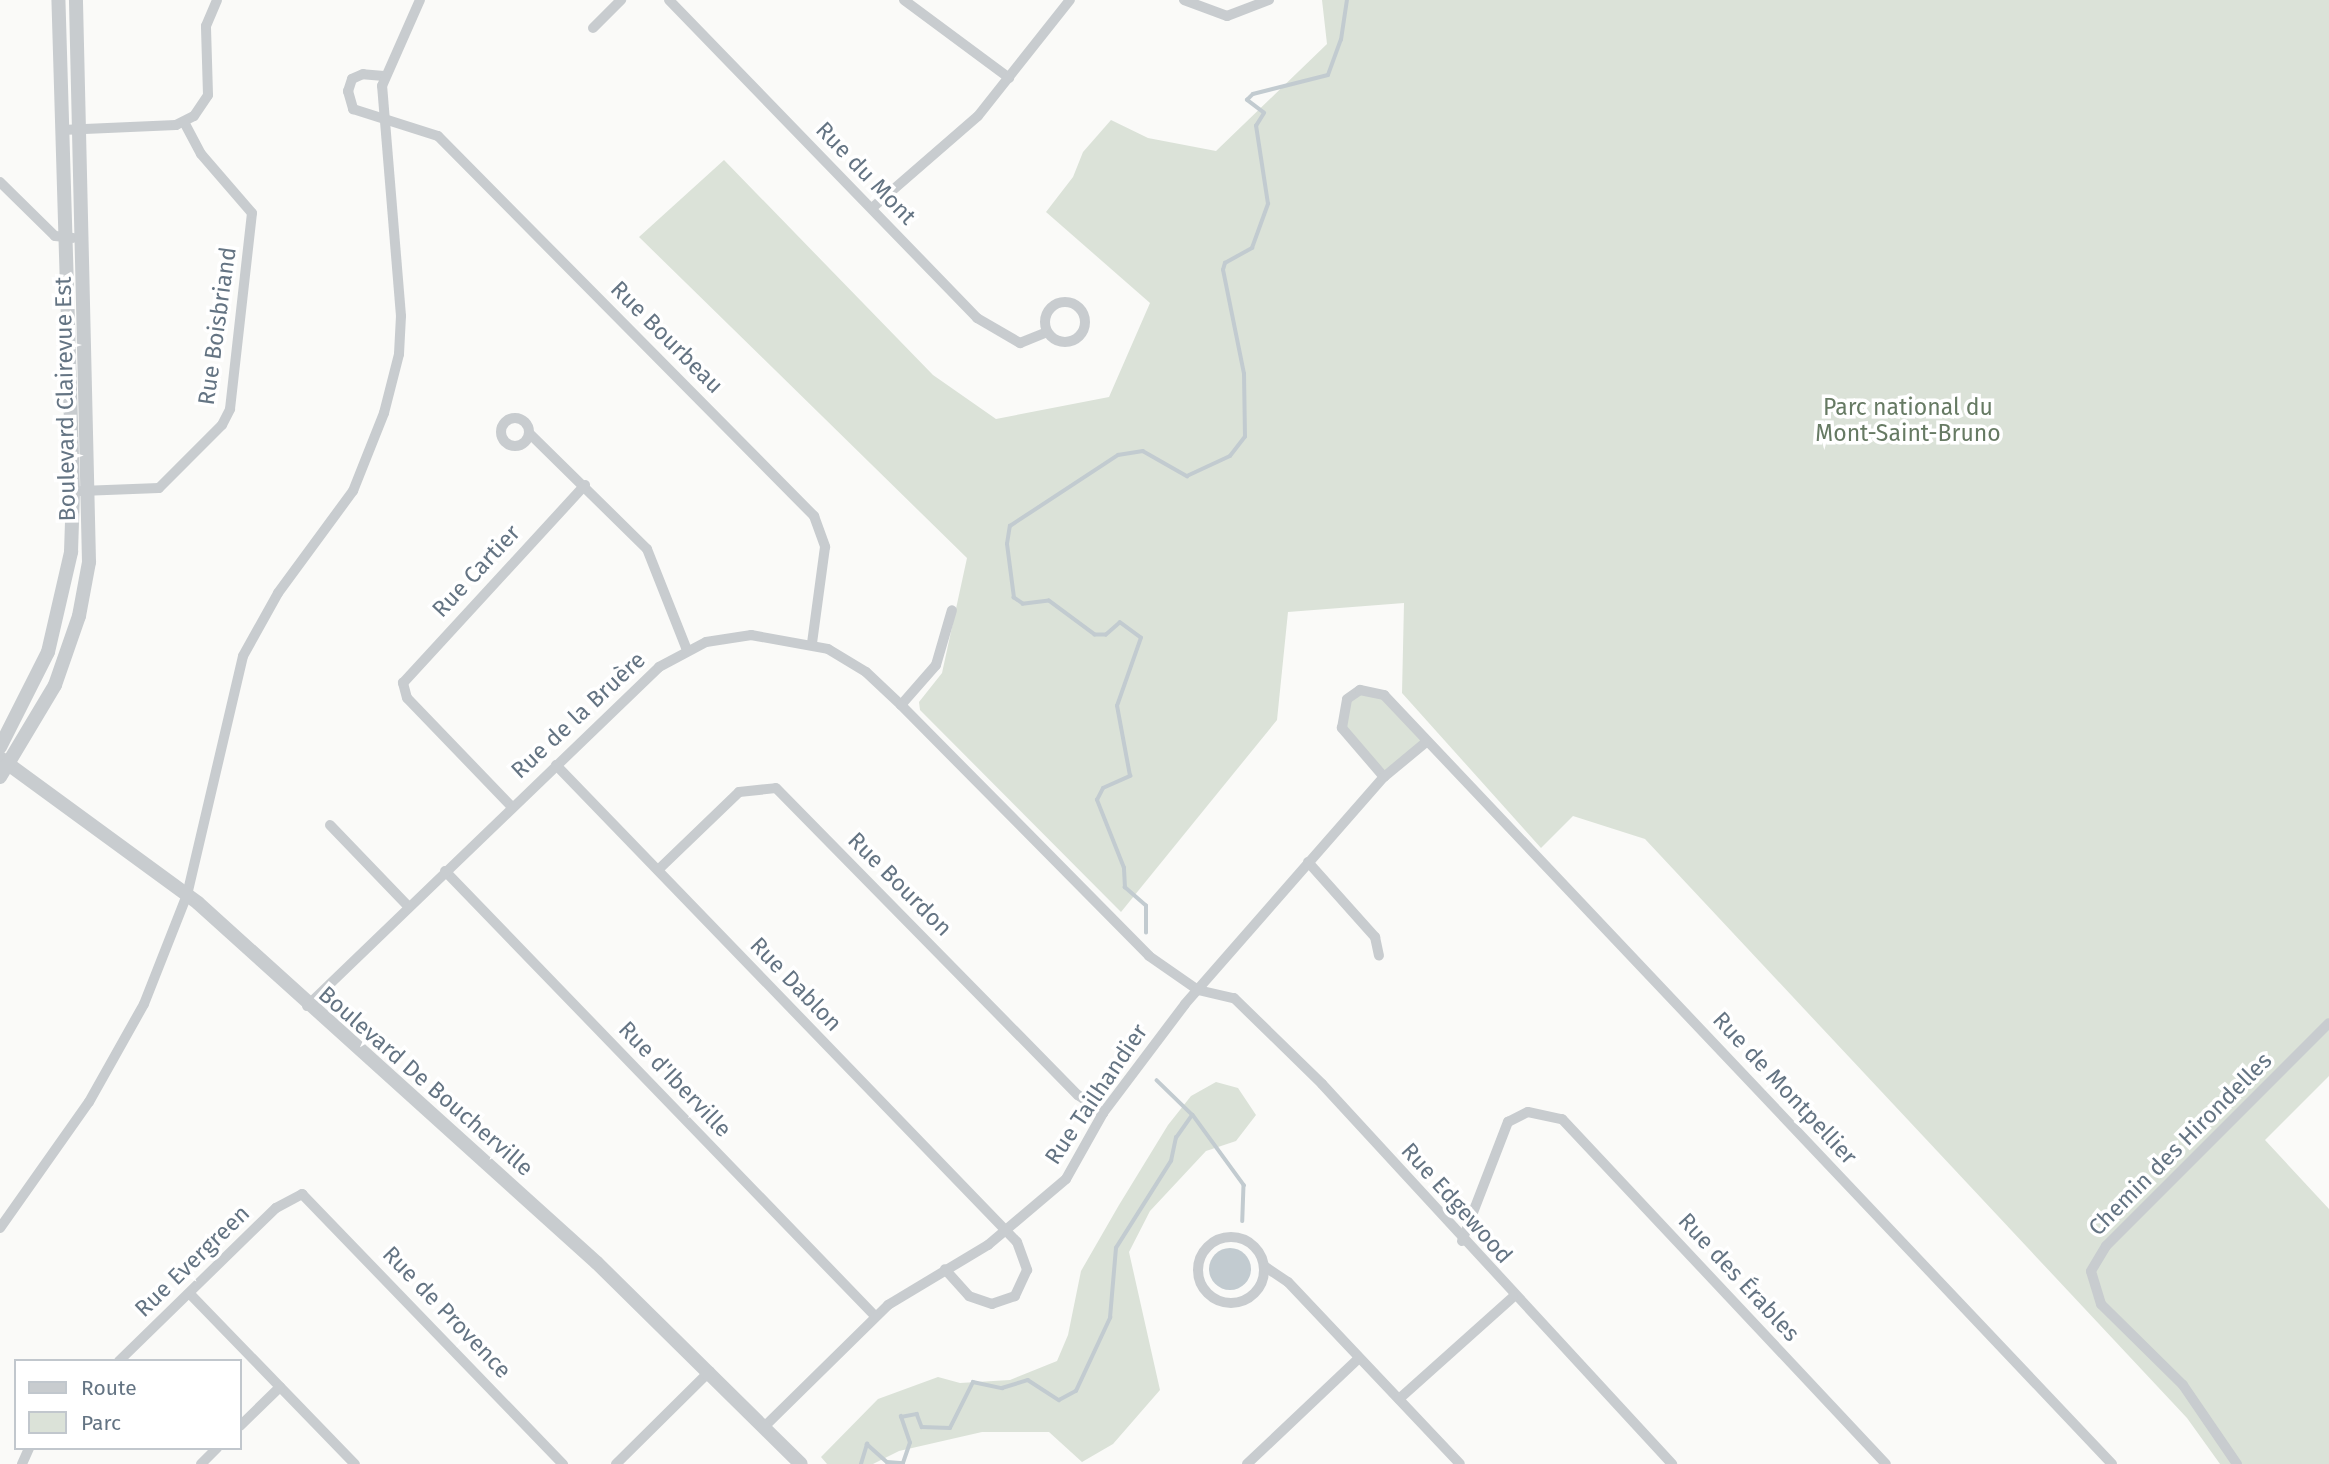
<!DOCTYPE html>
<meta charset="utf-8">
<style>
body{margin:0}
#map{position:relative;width:2329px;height:1464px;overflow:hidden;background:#fafaf8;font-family:"Fira Sans",sans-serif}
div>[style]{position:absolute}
.green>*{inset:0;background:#dbe2d8}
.water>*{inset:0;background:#c2cbd0}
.round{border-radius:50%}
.stream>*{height:3.5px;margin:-1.75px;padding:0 1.75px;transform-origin:1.75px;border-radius:1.75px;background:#c2cbd0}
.minor>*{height:10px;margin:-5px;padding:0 5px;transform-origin:5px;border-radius:5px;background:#c8cccf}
.minor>.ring{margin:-5px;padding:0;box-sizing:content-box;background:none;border:10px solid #c8cccf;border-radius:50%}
.tertiary>*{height:14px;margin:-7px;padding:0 7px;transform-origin:7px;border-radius:7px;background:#c8cccf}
span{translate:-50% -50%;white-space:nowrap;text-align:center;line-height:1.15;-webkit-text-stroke:7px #fff;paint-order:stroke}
.street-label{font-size:23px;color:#647483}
.park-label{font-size:23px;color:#667a63}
.legend{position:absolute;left:14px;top:1359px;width:228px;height:91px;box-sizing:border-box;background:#fff;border:2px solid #c1c7cd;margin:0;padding:9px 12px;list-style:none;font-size:21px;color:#647483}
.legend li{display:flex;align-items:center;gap:14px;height:35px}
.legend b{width:35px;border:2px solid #c1c7cd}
</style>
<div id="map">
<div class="green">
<div style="clip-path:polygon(1322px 0,2329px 0,2329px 1076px,2265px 1140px,2329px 1209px,2329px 1464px,2220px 1464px,2187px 1418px,1645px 839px,1573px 816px,1541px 848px,1402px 693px,1404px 603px,1288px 612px,1277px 720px,1121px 912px,920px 710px,919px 702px,942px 673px,967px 558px,639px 237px,724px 160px,933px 375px,996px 419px,1109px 397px,1150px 303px,1046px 212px,1073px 177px,1083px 152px,1111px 120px,1148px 138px,1216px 151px,1327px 44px)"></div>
<div style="clip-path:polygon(1352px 693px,1384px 695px,1425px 743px,1384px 777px,1342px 728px)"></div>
<div style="clip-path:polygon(1216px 1082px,1238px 1088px,1256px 1115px,1236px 1141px,1206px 1151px,1150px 1211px,1129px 1252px,1160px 1390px,1113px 1444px,1082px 1462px,1049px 1432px,982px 1432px,899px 1451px,873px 1464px,827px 1464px,821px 1457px,878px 1399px,938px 1377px,960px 1383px,1010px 1380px,1057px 1361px,1068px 1335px,1081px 1271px,1119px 1205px,1168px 1125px,1191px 1096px)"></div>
</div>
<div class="water">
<div class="round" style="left:1209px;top:1248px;width:42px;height:42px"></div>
</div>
<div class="stream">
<div style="left:1146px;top:933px;width:27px;rotate:-90deg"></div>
<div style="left:1146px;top:906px;width:28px;rotate:-139deg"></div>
<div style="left:1125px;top:888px;width:20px;rotate:-93deg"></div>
<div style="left:1124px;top:868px;width:73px;rotate:-111.7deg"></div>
<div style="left:1097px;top:800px;width:13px;rotate:-63deg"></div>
<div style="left:1103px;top:788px;width:30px;rotate:-24deg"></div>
<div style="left:1130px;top:776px;width:71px;rotate:-100.5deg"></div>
<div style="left:1117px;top:706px;width:72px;rotate:-70.6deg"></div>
<div style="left:1141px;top:638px;width:26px;rotate:-144deg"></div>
<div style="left:1120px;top:623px;width:18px;rotate:139deg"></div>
<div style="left:1106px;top:635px;width:11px;rotate:180deg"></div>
<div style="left:1095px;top:635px;width:57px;rotate:-143.5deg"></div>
<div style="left:1049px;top:601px;width:26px;rotate:173deg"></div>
<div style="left:1023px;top:604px;width:11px;rotate:-146deg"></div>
<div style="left:1014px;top:598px;width:54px;rotate:-97.4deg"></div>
<div style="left:1007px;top:544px;width:18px;rotate:-81deg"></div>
<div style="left:1010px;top:526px;width:129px;rotate:-33.3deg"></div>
<div style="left:1118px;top:455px;width:25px;rotate:-9deg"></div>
<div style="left:1143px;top:451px;width:51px;rotate:29.6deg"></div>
<div style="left:1187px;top:476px;width:47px;rotate:-24.9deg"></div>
<div style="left:1230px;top:456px;width:24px;rotate:-52deg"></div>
<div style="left:1245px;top:437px;width:63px;rotate:-90.9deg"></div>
<div style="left:1244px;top:374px;width:106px;rotate:-101.4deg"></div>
<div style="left:1223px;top:270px;width:7px;rotate:-74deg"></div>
<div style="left:1225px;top:263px;width:31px;rotate:-29deg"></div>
<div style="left:1252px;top:248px;width:47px;rotate:-70deg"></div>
<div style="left:1268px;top:204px;width:79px;rotate:-98.7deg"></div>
<div style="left:1256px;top:126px;width:15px;rotate:-58deg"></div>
<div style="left:1264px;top:113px;width:21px;rotate:-143deg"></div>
<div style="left:1247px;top:100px;width:8px;rotate:-45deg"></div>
<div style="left:1253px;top:94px;width:77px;rotate:-14.2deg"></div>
<div style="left:1328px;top:75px;width:37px;rotate:-70deg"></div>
<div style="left:1341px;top:40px;width:40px;rotate:-81.5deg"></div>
<div style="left:1193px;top:1115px;width:87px;rotate:53.9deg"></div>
<div style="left:1244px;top:1185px;width:36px;rotate:92deg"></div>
<div style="left:861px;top:1464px;width:21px;rotate:-73deg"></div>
<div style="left:867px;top:1444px;width:27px;rotate:42deg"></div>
<div style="left:887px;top:1462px;width:16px;rotate:4deg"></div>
<div style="left:903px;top:1463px;width:21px;rotate:-71deg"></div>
<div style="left:910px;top:1443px;width:28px;rotate:-109deg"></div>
<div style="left:901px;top:1417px;width:16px;rotate:-11deg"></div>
<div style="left:917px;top:1414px;width:14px;rotate:69deg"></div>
<div style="left:922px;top:1427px;width:28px;rotate:2deg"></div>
<div style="left:950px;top:1428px;width:51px;rotate:-63.4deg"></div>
<div style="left:973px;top:1382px;width:30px;rotate:12deg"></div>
<div style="left:1002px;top:1388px;width:27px;rotate:-17deg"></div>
<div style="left:1028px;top:1380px;width:37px;rotate:33deg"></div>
<div style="left:1059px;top:1400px;width:19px;rotate:-28deg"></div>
<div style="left:1076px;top:1391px;width:81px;rotate:-65deg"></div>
<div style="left:1110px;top:1318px;width:70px;rotate:-85.1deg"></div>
<div style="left:1116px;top:1248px;width:103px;rotate:-57.7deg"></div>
<div style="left:1171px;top:1161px;width:24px;rotate:-78deg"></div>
<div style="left:1176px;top:1138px;width:28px;rotate:-55deg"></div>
<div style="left:1192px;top:1115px;width:49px;rotate:-135.8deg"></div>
</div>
<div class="minor">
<div style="left:669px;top:0;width:443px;rotate:45.9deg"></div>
<div style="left:977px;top:318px;width:50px;rotate:30.2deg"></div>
<div style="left:1020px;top:343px;width:29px;rotate:-22deg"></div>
<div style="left:904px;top:0;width:131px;rotate:36.6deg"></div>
<div style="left:1184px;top:0;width:46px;rotate:20.4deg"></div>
<div style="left:1227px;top:16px;width:45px;rotate:-20.9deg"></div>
<div style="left:593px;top:28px;width:40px;rotate:-45deg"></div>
<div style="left:384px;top:76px;width:21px;rotate:-175deg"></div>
<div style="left:363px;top:74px;width:12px;rotate:156deg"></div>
<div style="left:352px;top:79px;width:13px;rotate:108deg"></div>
<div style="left:348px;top:91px;width:19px;rotate:74deg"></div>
<div style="left:353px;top:109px;width:89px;rotate:17.6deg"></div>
<div style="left:438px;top:136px;width:535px;rotate:45.3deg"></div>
<div style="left:814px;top:516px;width:33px;rotate:70deg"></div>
<div style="left:825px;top:547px;width:97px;rotate:97.7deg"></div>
<div style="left:62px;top:130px;width:114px;rotate:-2.5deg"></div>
<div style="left:176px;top:125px;width:20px;rotate:-27deg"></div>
<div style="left:194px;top:116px;width:25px;rotate:-56deg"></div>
<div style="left:208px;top:95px;width:69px;rotate:-91.7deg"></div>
<div style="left:206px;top:26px;width:28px;rotate:-67deg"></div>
<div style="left:0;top:182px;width:77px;rotate:44.5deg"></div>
<div style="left:55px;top:236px;width:18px;rotate:6deg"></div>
<div style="left:872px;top:208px;width:140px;rotate:-41deg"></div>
<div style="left:978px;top:116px;width:148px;rotate:-51.6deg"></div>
<div class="ring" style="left:1045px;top:302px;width:30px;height:30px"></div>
<div class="ring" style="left:501px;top:418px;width:18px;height:18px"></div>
<div style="left:530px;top:434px;width:164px;rotate:44.5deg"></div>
<div style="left:647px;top:549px;width:109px;rotate:68.4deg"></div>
<div style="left:81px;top:491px;width:78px;rotate:-2.2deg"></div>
<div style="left:159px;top:488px;width:89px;rotate:-45deg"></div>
<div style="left:222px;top:425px;width:18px;rotate:-63deg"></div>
<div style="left:230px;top:409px;width:197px;rotate:-83.6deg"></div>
<div style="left:252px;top:213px;width:78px;rotate:-130.8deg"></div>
<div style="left:201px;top:154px;width:36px;rotate:-118deg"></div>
<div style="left:901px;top:705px;width:53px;rotate:-48.8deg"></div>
<div style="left:936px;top:665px;width:57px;rotate:-73.8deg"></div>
<div style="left:556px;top:765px;width:663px;rotate:45.98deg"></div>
<div style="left:1017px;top:1242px;width:30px;rotate:70deg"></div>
<div style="left:1027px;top:1270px;width:29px;rotate:115deg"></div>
<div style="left:1015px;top:1296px;width:24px;rotate:161deg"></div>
<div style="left:992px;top:1304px;width:24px;rotate:-161deg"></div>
<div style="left:969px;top:1296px;width:36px;rotate:-132deg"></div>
<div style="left:1384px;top:777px;width:65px;rotate:-130.6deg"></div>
<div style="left:1342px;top:728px;width:29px;rotate:-80deg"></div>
<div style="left:1347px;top:699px;width:16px;rotate:-35deg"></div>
<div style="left:1360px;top:690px;width:25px;rotate:12deg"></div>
<div style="left:1384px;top:695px;width:1059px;rotate:46.57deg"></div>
<div style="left:512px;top:807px;width:151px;rotate:-133.9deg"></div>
<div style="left:407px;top:698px;width:16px;rotate:-105deg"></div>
<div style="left:403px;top:683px;width:269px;rotate:-47.4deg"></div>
<div style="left:330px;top:825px;width:112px;rotate:46.1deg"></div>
<div style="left:1308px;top:862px;width:101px;rotate:48.2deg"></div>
<div style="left:1375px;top:937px;width:19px;rotate:78deg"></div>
<div style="left:658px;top:870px;width:112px;rotate:-43.9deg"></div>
<div style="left:739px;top:792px;width:37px;rotate:-6deg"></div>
<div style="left:776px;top:788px;width:431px;rotate:45.5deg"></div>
<div style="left:1078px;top:1095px;width:31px;rotate:36deg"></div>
<div style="left:445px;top:871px;width:619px;rotate:45.98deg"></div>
<div style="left:307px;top:1006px;width:489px;rotate:-43.9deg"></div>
<div style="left:659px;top:667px;width:53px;rotate:-28deg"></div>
<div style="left:706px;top:642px;width:46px;rotate:-8.8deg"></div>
<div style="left:751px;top:635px;width:78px;rotate:10.3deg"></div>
<div style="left:828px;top:649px;width:44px;rotate:31.2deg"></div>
<div style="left:866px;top:672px;width:48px;rotate:43.3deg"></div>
<div style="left:901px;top:705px;width:353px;rotate:45.3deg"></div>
<div style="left:1149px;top:956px;width:60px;rotate:34.8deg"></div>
<div style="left:1198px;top:990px;width:37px;rotate:13deg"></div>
<div style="left:1234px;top:998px;width:123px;rotate:44.3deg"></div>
<div style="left:1322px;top:1084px;width:517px;rotate:47.35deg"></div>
<div style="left:0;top:1228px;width:154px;rotate:-54.8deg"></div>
<div style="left:89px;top:1102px;width:112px;rotate:-60.7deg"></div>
<div style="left:144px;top:1004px;width:117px;rotate:-68.5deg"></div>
<div style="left:187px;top:895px;width:245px;rotate:-76.8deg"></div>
<div style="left:243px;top:656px;width:72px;rotate:-60.9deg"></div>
<div style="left:278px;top:593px;width:127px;rotate:-53.7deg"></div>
<div style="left:353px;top:491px;width:84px;rotate:-68.3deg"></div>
<div style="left:384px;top:413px;width:61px;rotate:-75.7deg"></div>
<div style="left:399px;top:354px;width:38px;rotate:-87deg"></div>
<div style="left:401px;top:316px;width:231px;rotate:-94.7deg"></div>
<div style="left:382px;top:86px;width:94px;rotate:-66.2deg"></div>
<div class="ring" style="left:1198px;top:1237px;width:56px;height:56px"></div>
<div style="left:1462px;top:1241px;width:128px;rotate:-68.9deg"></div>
<div style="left:1508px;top:1122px;width:22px;rotate:-27deg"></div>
<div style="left:1528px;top:1112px;width:35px;rotate:12deg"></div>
<div style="left:1562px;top:1119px;width:473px;rotate:46.8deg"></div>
<div style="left:1264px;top:1266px;width:29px;rotate:34deg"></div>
<div style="left:1288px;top:1282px;width:250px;rotate:46.6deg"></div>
<div style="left:190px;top:1294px;width:237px;rotate:45.9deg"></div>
<div style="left:119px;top:1361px;width:219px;rotate:-44.3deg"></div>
<div style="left:276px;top:1208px;width:30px;rotate:-28deg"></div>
<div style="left:302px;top:1194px;width:376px;rotate:46deg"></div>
<div style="left:1399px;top:1399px;width:153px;rotate:-41.8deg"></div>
<div style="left:240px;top:1426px;width:56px;rotate:-44.3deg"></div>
<div style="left:765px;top:1426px;width:173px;rotate:-44.5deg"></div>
<div style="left:888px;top:1305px;width:117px;rotate:-31deg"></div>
<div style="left:988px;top:1245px;width:102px;rotate:-40.2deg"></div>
<div style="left:1066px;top:1179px;width:76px;rotate:-60.7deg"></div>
<div style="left:1103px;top:1113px;width:136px;rotate:-53deg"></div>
<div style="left:1185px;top:1004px;width:302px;rotate:-48.8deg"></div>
<div style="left:1384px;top:777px;width:53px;rotate:-39.7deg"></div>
<div style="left:22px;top:1464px;width:17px;rotate:-66deg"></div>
<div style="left:201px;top:1464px;width:23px;rotate:-45deg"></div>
<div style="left:616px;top:1464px;width:132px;rotate:-44.7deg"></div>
<div style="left:1247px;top:1464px;width:154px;rotate:-43.4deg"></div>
<div style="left:2237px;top:1464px;width:96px;rotate:-124.4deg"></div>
<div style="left:2183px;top:1385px;width:115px;rotate:-135.4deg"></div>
<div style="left:2101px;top:1304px;width:34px;rotate:-107deg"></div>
<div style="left:2091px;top:1271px;width:29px;rotate:-59deg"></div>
<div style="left:2106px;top:1246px;width:315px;rotate:-45deg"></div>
</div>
<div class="tertiary">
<div style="left:0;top:747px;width:106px;rotate:-63.2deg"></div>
<div style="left:48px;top:652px;width:103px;rotate:-77deg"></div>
<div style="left:71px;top:552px;width:61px;rotate:-88.1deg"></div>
<div style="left:73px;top:491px;width:491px;rotate:-91.7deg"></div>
<div style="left:0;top:758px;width:245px;rotate:36.2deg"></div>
<div style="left:198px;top:903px;width:537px;rotate:42.06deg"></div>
<div style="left:597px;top:1263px;width:286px;rotate:44.6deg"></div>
<div style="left:0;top:777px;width:107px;rotate:-59.1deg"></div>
<div style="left:55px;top:685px;width:73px;rotate:-70.8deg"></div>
<div style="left:79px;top:616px;width:55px;rotate:-79.5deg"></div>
<div style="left:89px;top:562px;width:562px;rotate:-91.33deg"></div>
</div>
<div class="street-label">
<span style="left:866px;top:173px;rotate:46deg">Rue du Mont</span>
<span style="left:217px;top:326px;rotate:-82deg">Rue Boisbriand</span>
<span style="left:667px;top:337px;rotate:45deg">Rue Bourbeau</span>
<span style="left:65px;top:399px;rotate:-91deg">Boulevard Clairevue Est</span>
<span style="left:476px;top:571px;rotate:-47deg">Rue Cartier</span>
<span style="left:578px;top:715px;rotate:-43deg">Rue de la Bruère</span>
<span style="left:900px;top:884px;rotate:45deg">Rue Bourdon</span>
<span style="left:796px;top:984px;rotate:46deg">Rue Dablon</span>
<span style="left:675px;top:1079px;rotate:46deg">Rue d'Iberville</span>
<span style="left:426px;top:1081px;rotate:41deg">Boulevard De Boucherville</span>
<span style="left:1785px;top:1088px;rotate:47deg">Rue de Montpellier</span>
<span style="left:1096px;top:1094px;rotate:-56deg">Rue Tailhandier</span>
<span style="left:2180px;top:1144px;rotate:-45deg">Chemin des Hirondelles</span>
<span style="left:1457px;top:1203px;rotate:48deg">Rue Edgewood</span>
<span style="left:192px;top:1261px;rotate:-44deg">Rue Evergreen</span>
<span style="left:1739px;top:1277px;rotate:47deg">Rue des Érables</span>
<span style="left:447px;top:1312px;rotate:46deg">Rue de Provence</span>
</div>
<div class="park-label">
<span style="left:1908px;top:420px">Parc national du<br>Mont-Saint-Bruno</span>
</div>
<ul class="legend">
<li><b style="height:9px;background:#c8cccf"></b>Route</li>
<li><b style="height:19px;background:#dbe2d8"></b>Parc</li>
</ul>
</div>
